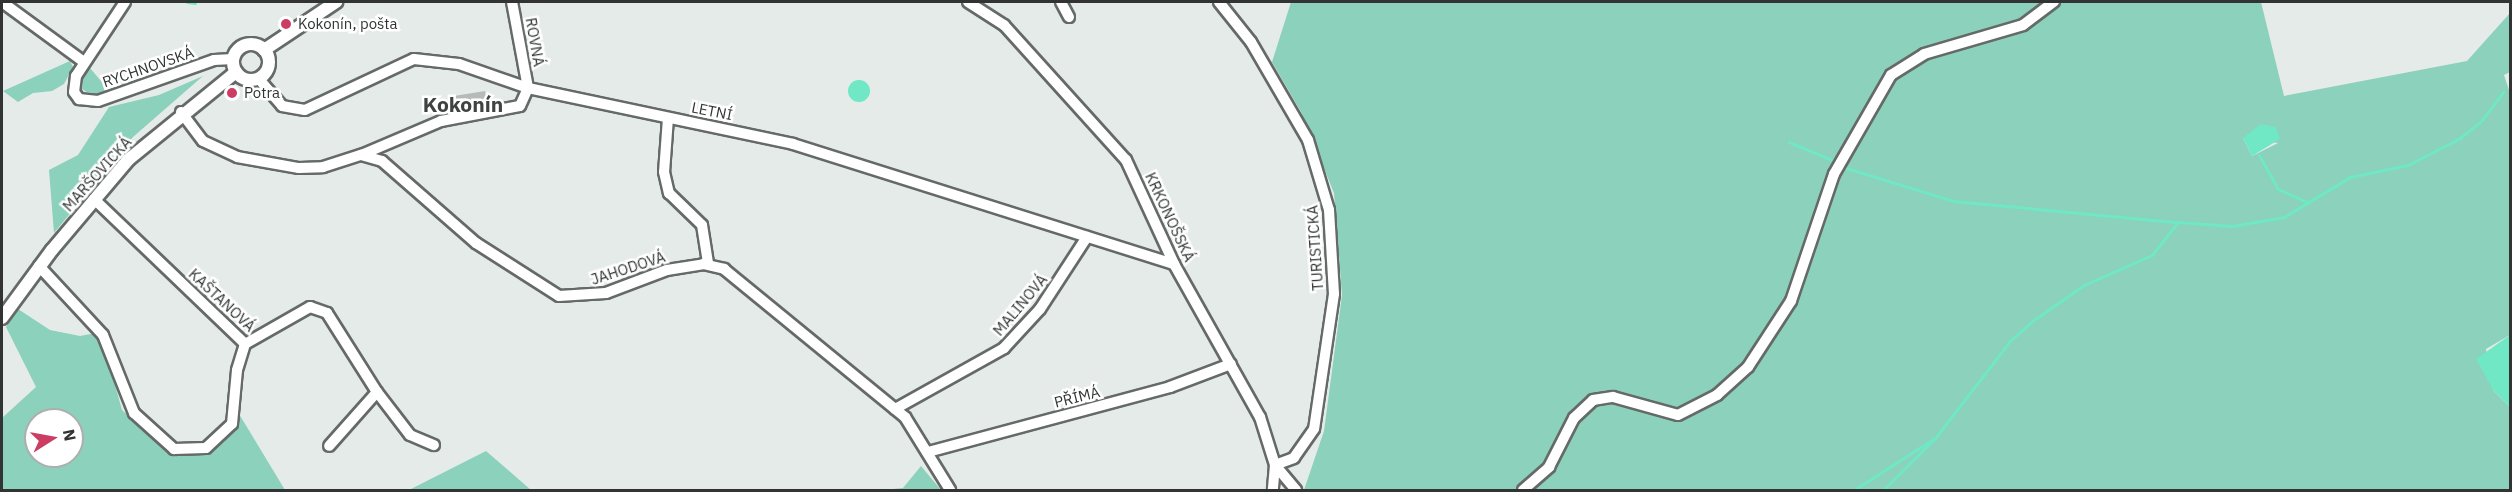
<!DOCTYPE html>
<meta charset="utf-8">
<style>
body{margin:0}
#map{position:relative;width:2512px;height:492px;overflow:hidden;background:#e5ebe9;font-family:"IBM Plex Sans",sans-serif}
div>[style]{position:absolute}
.green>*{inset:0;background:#8bd1bb}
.water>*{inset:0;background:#70e7c5}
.round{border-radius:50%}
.stream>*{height:3px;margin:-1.5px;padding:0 1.5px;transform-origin:1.5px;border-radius:1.5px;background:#70e7c5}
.building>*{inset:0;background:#b6bbba;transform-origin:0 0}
.roads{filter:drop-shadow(2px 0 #656a68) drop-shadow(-2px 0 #656a68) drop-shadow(0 2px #656a68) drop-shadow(0 -2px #656a68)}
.minor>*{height:10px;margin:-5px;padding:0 5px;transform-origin:5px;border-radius:5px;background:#fff}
.major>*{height:12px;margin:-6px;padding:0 6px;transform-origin:6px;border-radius:6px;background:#fff}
.major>.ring{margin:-6px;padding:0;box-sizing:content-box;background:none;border:12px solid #fff;border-radius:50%}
.dots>*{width:16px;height:16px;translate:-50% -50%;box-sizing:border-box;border:3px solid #fff;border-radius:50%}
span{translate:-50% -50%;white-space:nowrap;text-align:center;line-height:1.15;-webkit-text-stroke:5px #fff;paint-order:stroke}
.poi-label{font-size:15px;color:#323434}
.left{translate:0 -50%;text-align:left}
.street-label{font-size:15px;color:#323434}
.district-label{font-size:21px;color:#3e4240;font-weight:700}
.frame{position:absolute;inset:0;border:3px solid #323434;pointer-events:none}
.north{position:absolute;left:24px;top:408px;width:60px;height:60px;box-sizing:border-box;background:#fff;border:2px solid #adaeae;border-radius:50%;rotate:79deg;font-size:16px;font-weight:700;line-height:24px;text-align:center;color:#323434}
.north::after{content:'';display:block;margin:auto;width:21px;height:27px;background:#cc3d64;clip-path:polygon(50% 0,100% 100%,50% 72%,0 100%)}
</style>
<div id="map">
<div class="green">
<div style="clip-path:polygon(evenodd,1291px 2px,2261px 2px,2284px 96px,2467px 61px,2510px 13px,2510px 72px,2504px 75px,2510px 93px,2510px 335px,2486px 349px,2493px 390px,2510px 407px,2510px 490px,1304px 490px,1324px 431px,1342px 295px,1334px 193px,1301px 112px,1272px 62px,1291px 2px,2243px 138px,2278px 143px,2252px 156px,2243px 138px)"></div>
<div style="clip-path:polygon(70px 61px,73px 67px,64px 84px,52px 91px,33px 93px,18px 102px,3px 91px)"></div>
<div style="clip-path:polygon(90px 68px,106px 87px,105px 92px,91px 95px,82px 89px,82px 77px)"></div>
<div style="clip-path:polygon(203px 76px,133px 137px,54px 233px,49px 170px,78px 155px,109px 107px,159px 95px)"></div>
<div style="clip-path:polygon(evenodd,18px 309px,50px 330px,80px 336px,96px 333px,103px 342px,122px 410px,162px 447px,180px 455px,210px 452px,234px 429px,239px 414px,285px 490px,2px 490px,2px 418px,36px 387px,6px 327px,18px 309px,36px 420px,72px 420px,72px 456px,36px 456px,36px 420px)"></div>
<div style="clip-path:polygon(486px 451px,531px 490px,409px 490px)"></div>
<div style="clip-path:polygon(921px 466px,941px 490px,882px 490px,903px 488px)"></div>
</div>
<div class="water">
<div class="round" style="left:848px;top:80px;width:22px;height:22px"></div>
<div style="clip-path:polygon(2261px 124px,2276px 127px,2280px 139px,2252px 156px,2243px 138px)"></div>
<div style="clip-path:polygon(2510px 335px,2510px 407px,2493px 390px,2476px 359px)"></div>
</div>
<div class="stream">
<div style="left:187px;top:2px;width:8px;rotate:7deg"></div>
<div style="left:1789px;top:142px;width:47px;rotate:22.7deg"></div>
<div style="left:2259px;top:155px;width:39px;rotate:61deg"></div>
<div style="left:2278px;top:189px;width:34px;rotate:24deg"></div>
<div style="left:1846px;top:168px;width:112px;rotate:17.1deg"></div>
<div style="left:1953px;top:201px;width:225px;rotate:5.4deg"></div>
<div style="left:1854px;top:490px;width:94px;rotate:-32.8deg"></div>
<div style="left:1883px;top:490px;width:75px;rotate:-45deg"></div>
<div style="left:1936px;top:437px;width:121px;rotate:-52.4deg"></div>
<div style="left:2010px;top:341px;width:28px;rotate:-42deg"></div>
<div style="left:2031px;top:322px;width:65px;rotate:-34.9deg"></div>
<div style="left:2084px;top:285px;width:74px;rotate:-23.8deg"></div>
<div style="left:2152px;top:255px;width:42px;rotate:-51.8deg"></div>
<div style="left:2178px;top:222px;width:54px;rotate:4.2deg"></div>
<div style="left:2232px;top:226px;width:53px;rotate:-9.8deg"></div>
<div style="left:2284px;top:217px;width:77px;rotate:-31.2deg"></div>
<div style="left:2350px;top:177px;width:59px;rotate:-11.7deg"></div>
<div style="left:2408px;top:165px;width:59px;rotate:-27.4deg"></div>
<div style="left:2460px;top:138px;width:28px;rotate:-39deg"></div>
<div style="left:2482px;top:120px;width:35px;rotate:-53deg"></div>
</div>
<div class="building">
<div style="left:485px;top:91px;width:13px;height:30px;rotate:81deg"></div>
</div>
<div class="roads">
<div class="minor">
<div style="left:2px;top:2px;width:102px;rotate:36.2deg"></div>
<div style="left:125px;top:2px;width:89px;rotate:123.5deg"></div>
<div style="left:76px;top:76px;width:16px;rotate:97deg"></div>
<div style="left:74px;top:92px;width:9px;rotate:54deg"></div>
<div style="left:79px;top:99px;width:19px;rotate:6deg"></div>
<div style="left:98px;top:101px;width:123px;rotate:-19.5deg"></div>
<div style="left:214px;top:60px;width:19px;rotate:-3deg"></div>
<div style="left:968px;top:2px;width:43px;rotate:32.6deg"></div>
<div style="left:1004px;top:25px;width:182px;rotate:47.9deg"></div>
<div style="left:1126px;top:160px;width:115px;rotate:65.2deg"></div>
<div style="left:1174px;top:264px;width:176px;rotate:60.7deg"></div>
<div style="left:1260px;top:417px;width:50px;rotate:72.6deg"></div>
<div style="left:1275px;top:465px;width:25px;rotate:95deg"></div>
<div style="left:1061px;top:2px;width:17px;rotate:62deg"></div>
<div style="left:1219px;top:2px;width:51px;rotate:51.3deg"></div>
<div style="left:1251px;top:42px;width:113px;rotate:59.8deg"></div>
<div style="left:1308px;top:140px;width:73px;rotate:73.3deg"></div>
<div style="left:1329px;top:210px;width:84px;rotate:86.6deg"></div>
<div style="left:1334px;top:294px;width:136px;rotate:98.4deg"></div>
<div style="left:1314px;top:429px;width:35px;rotate:125deg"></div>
<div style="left:1294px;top:458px;width:20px;rotate:160deg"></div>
<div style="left:258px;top:78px;width:37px;rotate:49deg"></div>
<div style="left:282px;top:106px;width:23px;rotate:10deg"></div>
<div style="left:305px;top:110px;width:120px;rotate:-25.1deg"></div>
<div style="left:414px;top:59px;width:45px;rotate:6.3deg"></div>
<div style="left:459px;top:64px;width:73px;rotate:19.2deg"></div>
<div style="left:528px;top:88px;width:271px;rotate:11.9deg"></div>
<div style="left:793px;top:144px;width:399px;rotate:17.5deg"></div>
<div style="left:181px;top:112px;width:36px;rotate:53deg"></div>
<div style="left:203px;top:141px;width:38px;rotate:25deg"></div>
<div style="left:237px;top:157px;width:63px;rotate:10.1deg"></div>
<div style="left:299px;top:168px;width:24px;rotate:-2deg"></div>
<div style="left:323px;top:167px;width:40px;rotate:-18deg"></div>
<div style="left:361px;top:155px;width:22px;rotate:16deg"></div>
<div style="left:382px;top:161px;width:125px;rotate:41.1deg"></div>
<div style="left:476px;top:243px;width:98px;rotate:32.6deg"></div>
<div style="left:559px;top:296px;width:47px;rotate:-3.7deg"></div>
<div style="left:606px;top:293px;width:65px;rotate:-20.7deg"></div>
<div style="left:667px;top:270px;width:36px;rotate:-9deg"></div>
<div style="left:703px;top:264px;width:22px;rotate:13deg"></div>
<div style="left:724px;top:269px;width:234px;rotate:39.3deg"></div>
<div style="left:905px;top:417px;width:86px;rotate:58.3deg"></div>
<div style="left:668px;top:118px;width:54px;rotate:94.2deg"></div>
<div style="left:664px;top:172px;width:22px;rotate:77deg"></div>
<div style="left:669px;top:193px;width:46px;rotate:44.1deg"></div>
<div style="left:702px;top:225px;width:39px;rotate:81deg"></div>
<div style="left:361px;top:155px;width:87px;rotate:-23deg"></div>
<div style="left:441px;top:121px;width:80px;rotate:-10.8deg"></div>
<div style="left:520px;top:106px;width:20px;rotate:-66deg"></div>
<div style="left:528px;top:88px;width:87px;rotate:-100.5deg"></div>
<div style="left:94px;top:199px;width:209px;rotate:43.8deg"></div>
<div style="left:245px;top:344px;width:75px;rotate:-29.6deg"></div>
<div style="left:310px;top:307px;width:18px;rotate:19deg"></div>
<div style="left:327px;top:313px;width:93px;rotate:57.7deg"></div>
<div style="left:377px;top:392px;width:72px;rotate:131.6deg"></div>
<div style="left:39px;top:266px;width:94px;rotate:47.2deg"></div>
<div style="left:103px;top:335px;width:84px;rotate:68.3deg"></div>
<div style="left:134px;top:413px;width:54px;rotate:42deg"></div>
<div style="left:174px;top:449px;width:32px;rotate:-2deg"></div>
<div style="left:206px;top:448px;width:35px;rotate:-43deg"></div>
<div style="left:232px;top:424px;width:54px;rotate:-84.7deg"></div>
<div style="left:237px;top:370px;width:27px;rotate:-73deg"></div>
<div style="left:377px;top:392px;width:54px;rotate:52.5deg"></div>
<div style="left:410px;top:435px;width:26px;rotate:23deg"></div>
<div style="left:895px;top:409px;width:125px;rotate:-29.2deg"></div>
<div style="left:1004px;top:348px;width:53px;rotate:-47.3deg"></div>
<div style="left:1040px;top:309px;width:86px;rotate:-56.9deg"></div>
<div style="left:928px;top:452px;width:251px;rotate:-15deg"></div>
<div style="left:1170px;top:387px;width:65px;rotate:-20.7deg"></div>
<div style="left:1275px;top:465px;width:33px;rotate:50deg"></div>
<div style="left:1523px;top:490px;width:35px;rotate:-41deg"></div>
<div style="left:1549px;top:467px;width:55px;rotate:-63deg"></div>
<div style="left:1574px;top:418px;width:26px;rotate:-43deg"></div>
<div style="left:1593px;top:400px;width:20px;rotate:-9deg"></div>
<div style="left:1613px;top:397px;width:67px;rotate:15.5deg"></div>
<div style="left:1678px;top:415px;width:44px;rotate:-27.1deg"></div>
<div style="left:1717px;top:395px;width:42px;rotate:-42.1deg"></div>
<div style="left:1748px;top:367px;width:79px;rotate:-56.9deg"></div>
<div style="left:1791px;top:301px;width:134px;rotate:-71.3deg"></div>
<div style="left:1834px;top:174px;width:114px;rotate:-60.1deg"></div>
<div style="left:1891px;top:75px;width:39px;rotate:-32deg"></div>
<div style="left:1924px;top:54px;width:103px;rotate:-16.3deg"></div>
<div style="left:2023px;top:25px;width:39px;rotate:-37deg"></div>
</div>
<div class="major">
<div class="ring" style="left:233px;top:44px;width:24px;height:24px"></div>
<div style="left:264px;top:50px;width:87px;rotate:-33.7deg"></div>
<div style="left:2px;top:318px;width:84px;rotate:-53.7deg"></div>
<div style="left:52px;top:250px;width:119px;rotate:-49.8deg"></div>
<div style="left:129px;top:159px;width:138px;rotate:-39.1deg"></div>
</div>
</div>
<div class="dots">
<div style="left:286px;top:24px;background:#cc3d64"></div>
<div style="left:232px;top:93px;background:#cc3d64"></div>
</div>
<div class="poi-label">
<span class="left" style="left:298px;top:24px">Kokonín, pošta</span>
<span class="left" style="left:244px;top:93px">Potra</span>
</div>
<div class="street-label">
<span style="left:535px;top:42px;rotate:80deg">ROVNÁ</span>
<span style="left:148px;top:67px;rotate:-19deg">RYCHNOVSKÁ</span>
<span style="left:712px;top:111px;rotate:11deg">LETNÍ</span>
<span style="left:97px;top:174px;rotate:-48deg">MARŠOVICKÁ</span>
<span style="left:1170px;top:217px;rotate:65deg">KRKONOŠSKÁ</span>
<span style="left:1315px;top:248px;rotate:-94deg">TURISTICKÁ</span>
<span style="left:628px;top:268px;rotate:-18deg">JAHODOVÁ</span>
<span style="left:222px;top:300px;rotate:43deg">KAŠTANOVÁ</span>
<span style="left:1020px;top:305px;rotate:-50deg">MALINOVÁ</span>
<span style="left:1077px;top:397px;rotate:-14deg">PŘÍMÁ</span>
</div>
<div class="district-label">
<span style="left:463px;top:104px">Kokonín</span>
</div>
<div class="frame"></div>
<div class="north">N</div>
</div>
